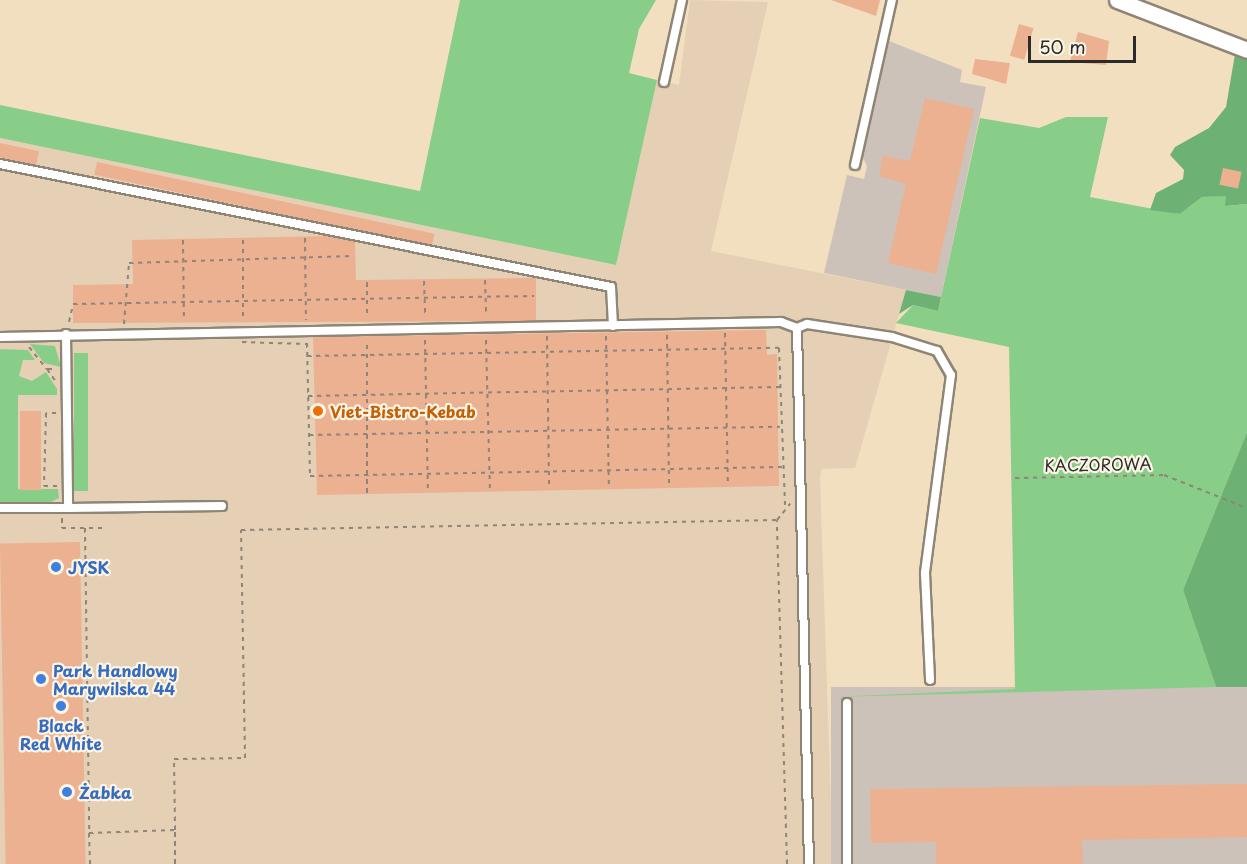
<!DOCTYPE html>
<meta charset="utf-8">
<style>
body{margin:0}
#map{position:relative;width:1247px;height:864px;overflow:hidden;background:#f2dfc0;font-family:"Playpen Sans",sans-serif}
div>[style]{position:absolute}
.built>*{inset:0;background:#e6d0b5}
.industrial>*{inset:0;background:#ccc2b9;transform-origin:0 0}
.green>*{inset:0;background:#88ce89;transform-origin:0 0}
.forest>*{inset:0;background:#6eb175}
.building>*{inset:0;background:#ebb191;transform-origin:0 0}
.path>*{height:2px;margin-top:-1px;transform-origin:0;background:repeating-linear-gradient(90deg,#8e8576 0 4.5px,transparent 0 9px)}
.roads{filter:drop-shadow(2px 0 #8e8576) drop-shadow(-2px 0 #8e8576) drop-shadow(0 2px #8e8576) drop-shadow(0 -2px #8e8576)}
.lane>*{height:8px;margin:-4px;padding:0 4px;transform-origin:4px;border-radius:4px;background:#fff}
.street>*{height:15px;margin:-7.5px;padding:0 7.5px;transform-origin:7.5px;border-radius:7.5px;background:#fff}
.dots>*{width:16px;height:16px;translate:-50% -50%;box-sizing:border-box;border:3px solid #fcf5e5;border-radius:50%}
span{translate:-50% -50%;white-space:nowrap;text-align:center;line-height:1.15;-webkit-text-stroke:4.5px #fcf5e5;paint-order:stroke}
.food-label{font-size:16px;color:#c56008;font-weight:700}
.left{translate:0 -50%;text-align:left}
.street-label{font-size:16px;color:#2b2b2b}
.shop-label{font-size:16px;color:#366cbe;font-weight:700}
.scale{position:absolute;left:1028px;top:36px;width:108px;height:27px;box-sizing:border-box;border:3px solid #2b2b2b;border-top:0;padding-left:8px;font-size:18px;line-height:21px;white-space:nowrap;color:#2b2b2b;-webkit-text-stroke:4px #fcf5e5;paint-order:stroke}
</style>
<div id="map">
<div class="built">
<div style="clip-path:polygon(690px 0,768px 2px,711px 251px,906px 290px,855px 468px,822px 469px,820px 477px,833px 864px,0 864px,0 138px,616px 265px,657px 80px,679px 85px)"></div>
</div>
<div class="industrial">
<div style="clip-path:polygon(889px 41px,962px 70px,960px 82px,986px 87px,941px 297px,824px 273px,847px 175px,864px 179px,867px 166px,863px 158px)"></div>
<div style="left:1247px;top:687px;width:177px;height:416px;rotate:90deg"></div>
</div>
<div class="green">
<div style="clip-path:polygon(460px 0,656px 0,639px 29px,629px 73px,657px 80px,616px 265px,0 138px,0 105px,420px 191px)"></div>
<div style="clip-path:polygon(1066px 117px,1108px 117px,1090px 197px,1180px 214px,1202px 197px,1227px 195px,1226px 206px,1247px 204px,1247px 432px,1183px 590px,1216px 687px,831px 697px,1015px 689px,1009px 347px,896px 323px,913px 305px,938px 311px,980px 118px,1039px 128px)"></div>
<div style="clip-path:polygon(30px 344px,55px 346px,61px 367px,44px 363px)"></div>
<div style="clip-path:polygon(0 349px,28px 350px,35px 360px,23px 360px,19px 376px,32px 381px,46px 372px,57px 389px,57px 395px,18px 395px,18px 489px,58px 489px,59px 498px,51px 502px,0 503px)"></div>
<div style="left:74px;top:353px;width:14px;height:138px"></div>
</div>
<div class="forest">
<div style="clip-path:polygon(1235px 54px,1247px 58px,1247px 204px,1225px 206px,1226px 196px,1202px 197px,1180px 214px,1150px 210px,1156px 193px,1183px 179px,1184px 170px,1170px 155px,1175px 147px,1209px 128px,1226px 107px)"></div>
<div style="clip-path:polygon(906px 290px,941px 297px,938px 311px,913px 305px,899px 314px)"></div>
<div style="clip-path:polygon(1247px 432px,1247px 687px,1216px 687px,1183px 590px)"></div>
</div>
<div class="building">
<div style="clip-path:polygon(831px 0,880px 0,876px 16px)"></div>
<div style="left:1019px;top:24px;width:15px;height:33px;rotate:16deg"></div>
<div style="clip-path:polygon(1078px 32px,1109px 41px,1106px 65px,1070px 62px)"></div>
<div style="clip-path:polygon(975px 59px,1010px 63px,1006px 84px,972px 74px)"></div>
<div style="clip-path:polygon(925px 98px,974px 109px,936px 274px,888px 263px,906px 184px,879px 176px,883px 156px,910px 161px)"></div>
<div style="left:0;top:143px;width:40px;height:14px;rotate:12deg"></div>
<div style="left:97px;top:162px;width:345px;height:13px;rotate:12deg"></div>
<div style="left:1223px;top:168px;width:19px;height:17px;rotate:12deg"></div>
<div style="clip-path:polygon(328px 236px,355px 241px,356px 280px,536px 278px,536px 321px,73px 323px,73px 285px,133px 284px,132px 240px)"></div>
<div style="clip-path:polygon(766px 330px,767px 355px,777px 354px,779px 486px,317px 495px,313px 337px)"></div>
<div style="left:20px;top:411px;width:21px;height:79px"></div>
<div style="left:80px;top:542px;width:322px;height:80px;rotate:89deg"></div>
<div style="clip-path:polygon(1247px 784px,1247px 837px,1082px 840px,1083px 864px,936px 864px,936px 842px,871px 843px,870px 789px)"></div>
</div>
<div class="path">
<div style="left:305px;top:238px;width:82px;rotate:89.3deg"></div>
<div style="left:183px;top:240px;width:81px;rotate:89.3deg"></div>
<div style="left:243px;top:240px;width:81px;rotate:90deg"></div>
<div style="left:485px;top:280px;width:36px;rotate:88deg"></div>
<div style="left:424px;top:281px;width:36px;rotate:88deg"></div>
<div style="left:367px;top:282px;width:36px;rotate:90deg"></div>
<div style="left:69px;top:322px;width:18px;rotate:-77deg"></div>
<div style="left:73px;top:304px;width:461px;rotate:-1deg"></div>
<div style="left:124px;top:324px;width:61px;rotate:-85.3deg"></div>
<div style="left:129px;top:263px;width:224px;rotate:-1.8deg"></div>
<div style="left:725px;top:333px;width:153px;rotate:88.9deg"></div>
<div style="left:667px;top:335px;width:151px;rotate:89.2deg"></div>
<div style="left:547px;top:336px;width:152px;rotate:89.2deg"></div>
<div style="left:606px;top:336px;width:152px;rotate:88.9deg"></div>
<div style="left:425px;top:340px;width:152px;rotate:88.9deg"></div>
<div style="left:486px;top:340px;width:151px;rotate:88.5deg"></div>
<div style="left:242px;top:342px;width:65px;rotate:1.8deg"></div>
<div style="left:307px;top:343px;width:133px;rotate:88.7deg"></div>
<div style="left:310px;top:476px;width:472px;rotate:-1.1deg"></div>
<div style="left:29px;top:347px;width:28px;rotate:51deg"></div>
<div style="left:47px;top:369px;width:8px"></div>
<div style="left:307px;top:356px;width:472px;rotate:-1deg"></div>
<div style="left:779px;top:348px;width:157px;rotate:87.8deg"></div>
<div style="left:47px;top:369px;width:16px;rotate:55deg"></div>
<div style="left:308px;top:396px;width:472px;rotate:-1.1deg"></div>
<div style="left:56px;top:413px;width:10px;rotate:180deg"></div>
<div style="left:46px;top:413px;width:73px;rotate:91.6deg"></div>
<div style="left:44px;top:486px;width:13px"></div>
<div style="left:309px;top:435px;width:471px;rotate:-1deg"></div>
<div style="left:1015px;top:478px;width:149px;rotate:-1.2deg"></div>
<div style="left:1164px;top:475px;width:89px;rotate:21.7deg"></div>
<div style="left:367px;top:493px;width:151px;rotate:-90deg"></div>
<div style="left:62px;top:518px;width:10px;rotate:90deg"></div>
<div style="left:62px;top:528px;width:44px"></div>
<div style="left:85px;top:528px;width:305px;rotate:89.2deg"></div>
<div style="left:89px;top:833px;width:86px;rotate:-2deg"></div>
<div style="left:175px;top:830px;width:71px;rotate:-90.8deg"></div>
<div style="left:174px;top:759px;width:71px;rotate:-0.8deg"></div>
<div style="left:245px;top:758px;width:228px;rotate:-91deg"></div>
<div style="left:241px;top:530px;width:536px;rotate:-1.07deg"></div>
<div style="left:89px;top:833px;width:31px;rotate:88deg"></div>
<div style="left:175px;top:864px;width:33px;rotate:-90deg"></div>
<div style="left:787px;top:864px;width:344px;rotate:-91.7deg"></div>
<div style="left:777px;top:520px;width:21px;rotate:-51deg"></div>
</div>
<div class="roads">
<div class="lane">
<div style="left:664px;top:82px;width:84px;rotate:-77.6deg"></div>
<div style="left:0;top:164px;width:623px;rotate:11.38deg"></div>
<div style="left:611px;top:287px;width:39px;rotate:87deg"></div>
<div style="left:855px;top:165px;width:169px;rotate:-77.4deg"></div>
<div style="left:797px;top:328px;width:11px;rotate:-22deg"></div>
<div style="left:807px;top:324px;width:86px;rotate:8.7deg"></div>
<div style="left:892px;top:337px;width:47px;rotate:17.3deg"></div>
<div style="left:937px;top:351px;width:28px;rotate:60deg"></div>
<div style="left:951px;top:375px;width:200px;rotate:97.5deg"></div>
<div style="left:925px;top:573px;width:107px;rotate:87.3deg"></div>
<div style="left:66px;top:334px;width:174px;rotate:89.3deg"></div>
<div style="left:68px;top:508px;width:154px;rotate:-0.7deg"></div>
<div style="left:0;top:337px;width:781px;rotate:-1.1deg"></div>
<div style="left:781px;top:322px;width:17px;rotate:21deg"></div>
<div style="left:797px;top:328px;width:536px;rotate:88.72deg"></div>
<div style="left:0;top:508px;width:68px"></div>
<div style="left:847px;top:703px;width:161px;rotate:90deg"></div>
</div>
<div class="street">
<div style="left:1117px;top:0;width:139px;rotate:21deg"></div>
</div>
</div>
<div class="dots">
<div style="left:318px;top:411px;background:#e8710a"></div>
<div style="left:56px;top:567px;background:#3f7fe0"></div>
<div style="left:41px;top:679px;background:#3f7fe0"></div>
<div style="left:61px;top:706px;background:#3f7fe0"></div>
<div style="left:67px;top:792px;background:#3f7fe0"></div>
</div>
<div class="food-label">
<span class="left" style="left:330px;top:411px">Viet-Bistro-Kebab</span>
</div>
<div class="street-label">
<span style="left:1098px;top:464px;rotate:-1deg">KACZOROWA</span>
</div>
<div class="shop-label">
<span class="left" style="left:68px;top:567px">JYSK</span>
<span class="left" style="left:53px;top:679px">Park Handlowy<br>Marywilska 44</span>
<span style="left:61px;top:734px">Black<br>Red White</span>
<span class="left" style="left:79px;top:792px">Żabka</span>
</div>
<div class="scale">50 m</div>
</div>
